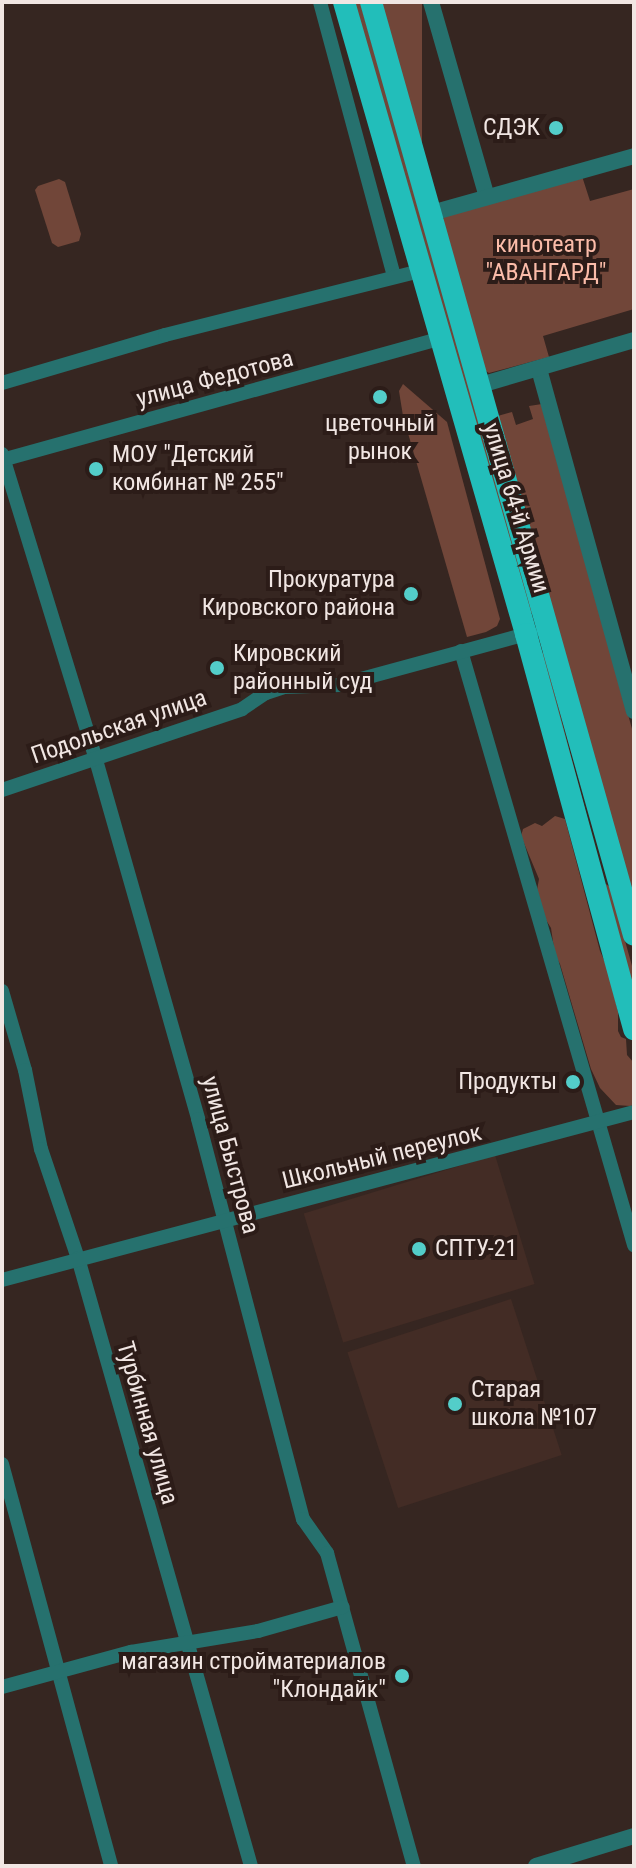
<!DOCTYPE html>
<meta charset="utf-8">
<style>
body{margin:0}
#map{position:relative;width:636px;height:1868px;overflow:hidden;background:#362621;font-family:"Roboto Condensed",sans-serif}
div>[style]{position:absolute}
.built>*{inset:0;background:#432c25;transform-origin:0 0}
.green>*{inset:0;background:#714639;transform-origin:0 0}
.water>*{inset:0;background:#041211;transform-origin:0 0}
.minor>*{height:14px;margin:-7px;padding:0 7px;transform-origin:7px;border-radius:7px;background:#26716e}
.tertiary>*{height:16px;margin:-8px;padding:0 8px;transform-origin:8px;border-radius:8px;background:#26716e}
.trunk>*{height:22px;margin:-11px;padding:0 11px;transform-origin:11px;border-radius:11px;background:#22beba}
.dots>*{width:22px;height:22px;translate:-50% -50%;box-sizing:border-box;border:4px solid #2c1c18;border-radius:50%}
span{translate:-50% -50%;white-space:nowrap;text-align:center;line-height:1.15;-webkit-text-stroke:8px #2c1c18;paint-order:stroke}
.poi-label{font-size:24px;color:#f1e6e3}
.right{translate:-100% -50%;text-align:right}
.left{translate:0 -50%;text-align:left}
.park-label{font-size:24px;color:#fbbca9}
.street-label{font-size:24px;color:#f1e6e3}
.frame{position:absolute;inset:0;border:4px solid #f1e6e3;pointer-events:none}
</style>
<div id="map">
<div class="built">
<div style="left:495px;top:1155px;width:135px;height:200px;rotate:73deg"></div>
<div style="left:511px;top:1299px;width:164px;height:172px;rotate:72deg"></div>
</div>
<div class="green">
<div style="clip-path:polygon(352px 2px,360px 2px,533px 613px,528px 613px)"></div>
<div style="left:381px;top:2px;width:41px;height:147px"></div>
<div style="clip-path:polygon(581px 173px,590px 201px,634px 189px,634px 309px,543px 336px,549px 357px,489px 373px,484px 370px,442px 223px,444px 217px)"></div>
<div style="clip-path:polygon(59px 179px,65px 182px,81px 234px,79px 241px,58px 247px,52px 243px,35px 190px,38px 186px)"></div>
<div style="clip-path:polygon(403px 384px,447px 422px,500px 619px,497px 626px,486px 632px,467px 637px,403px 416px,399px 391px)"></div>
<div style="clip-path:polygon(542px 404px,634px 736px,634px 907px,494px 417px,512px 412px,516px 425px,533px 419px,529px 406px)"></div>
<div style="clip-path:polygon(539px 652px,544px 653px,593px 840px)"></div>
<div style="clip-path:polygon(555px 816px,565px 819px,600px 951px,608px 969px,618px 1012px,618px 1031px,621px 1037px,626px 1039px,627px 1055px,634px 1063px,634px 1105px,630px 1106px,616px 1105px,600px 1088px,591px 1069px,560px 964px,555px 955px,551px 928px,543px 915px,537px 890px,539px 879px,521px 836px,523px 829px,535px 823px,542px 826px)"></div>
<div style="clip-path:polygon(606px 884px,610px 887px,634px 973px,634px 997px,603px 889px)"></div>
</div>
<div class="water">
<div style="left:548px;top:260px;width:16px;height:25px;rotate:76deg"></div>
</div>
<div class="minor">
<div style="left:320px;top:2px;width:284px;rotate:74.9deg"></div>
<div style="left:2px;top:383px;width:170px;rotate:-16.4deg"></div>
<div style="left:165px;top:335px;width:262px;rotate:-14.1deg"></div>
<div style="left:2px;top:454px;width:320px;rotate:72.9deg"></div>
<div style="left:96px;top:760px;width:373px;rotate:74.1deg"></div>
<div style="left:198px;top:1119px;width:414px;rotate:75.3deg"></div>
<div style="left:303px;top:1519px;width:42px;rotate:54.8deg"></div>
<div style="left:327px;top:1553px;width:325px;rotate:74.5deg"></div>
<div style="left:2px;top:460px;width:452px;rotate:-15.5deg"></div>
<div style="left:461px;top:651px;width:619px;rotate:73.76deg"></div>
<div style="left:2px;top:790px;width:253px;rotate:-18.6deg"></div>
<div style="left:242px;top:709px;width:29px;rotate:-34deg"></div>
<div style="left:266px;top:693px;width:19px;rotate:-18deg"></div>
<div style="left:284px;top:687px;width:55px;rotate:-2.1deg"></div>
<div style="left:339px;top:685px;width:199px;rotate:-15.2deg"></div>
<div style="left:2px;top:991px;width:82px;rotate:73.8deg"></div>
<div style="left:25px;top:1070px;width:81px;rotate:78.6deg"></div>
<div style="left:41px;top:1149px;width:115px;rotate:71.3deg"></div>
<div style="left:78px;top:1258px;width:632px;rotate:74.12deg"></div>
<div style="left:2px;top:1280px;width:654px;rotate:-14.89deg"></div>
<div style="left:2px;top:1464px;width:417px;rotate:74.8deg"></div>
<div style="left:2px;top:1687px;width:134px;rotate:-15.2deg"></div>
<div style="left:131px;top:1652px;width:129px;rotate:-9.4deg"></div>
<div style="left:258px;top:1631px;width:88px;rotate:-15.8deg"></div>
</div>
<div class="tertiary">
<div style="left:431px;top:2px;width:203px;rotate:74deg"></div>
<div style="left:428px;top:214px;width:214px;rotate:-15.7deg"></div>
<div style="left:539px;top:369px;width:355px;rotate:74.5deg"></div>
<div style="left:477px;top:386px;width:164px;rotate:-16.3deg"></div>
<div style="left:536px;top:1866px;width:102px;rotate:-17deg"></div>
</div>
<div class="trunk">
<div style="left:344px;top:2px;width:658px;rotate:73.93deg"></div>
<div style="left:526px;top:634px;width:410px;rotate:74.7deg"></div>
<div style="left:371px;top:2px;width:969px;rotate:74.26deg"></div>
</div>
<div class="dots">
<div style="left:556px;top:128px;background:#53cdc9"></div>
<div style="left:380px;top:397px;background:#53cdc9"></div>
<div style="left:96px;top:469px;background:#53cdc9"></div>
<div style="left:411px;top:594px;background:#53cdc9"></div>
<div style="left:217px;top:668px;background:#53cdc9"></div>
<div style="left:573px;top:1082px;background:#53cdc9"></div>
<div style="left:419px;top:1249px;background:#53cdc9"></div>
<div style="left:455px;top:1404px;background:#53cdc9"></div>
<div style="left:402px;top:1676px;background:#53cdc9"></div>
</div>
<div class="poi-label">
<span class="right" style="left:540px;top:128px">СДЭК</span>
<span style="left:380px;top:438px">цветочный<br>рынок</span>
<span class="left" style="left:112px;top:469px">МОУ "Детский<br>комбинат № 255"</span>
<span class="right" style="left:395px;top:594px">Прокуратура<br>Кировского района</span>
<span class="left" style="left:233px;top:668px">Кировский<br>районный суд</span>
<span class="right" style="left:557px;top:1082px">Продукты</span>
<span class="left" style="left:435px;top:1249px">СПТУ-21</span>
<span class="left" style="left:471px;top:1404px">Старая<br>школа №107</span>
<span class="right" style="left:386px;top:1676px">магазин стройматериалов<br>"Клондайк"</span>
</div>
<div class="park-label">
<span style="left:546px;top:259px">кинотеатр<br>"АВАНГАРД"</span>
</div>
<div class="street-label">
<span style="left:215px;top:379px;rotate:-15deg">улица Федотова</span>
<span style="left:516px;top:508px;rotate:73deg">улица 64-й Армии</span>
<span style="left:119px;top:727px;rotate:-19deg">Подольская улица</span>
<span style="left:230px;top:1155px;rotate:75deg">улица Быстрова</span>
<span style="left:382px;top:1157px;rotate:-14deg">Школьный переулок</span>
<span style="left:147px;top:1423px;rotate:74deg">Турбинная улица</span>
</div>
<div class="frame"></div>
</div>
